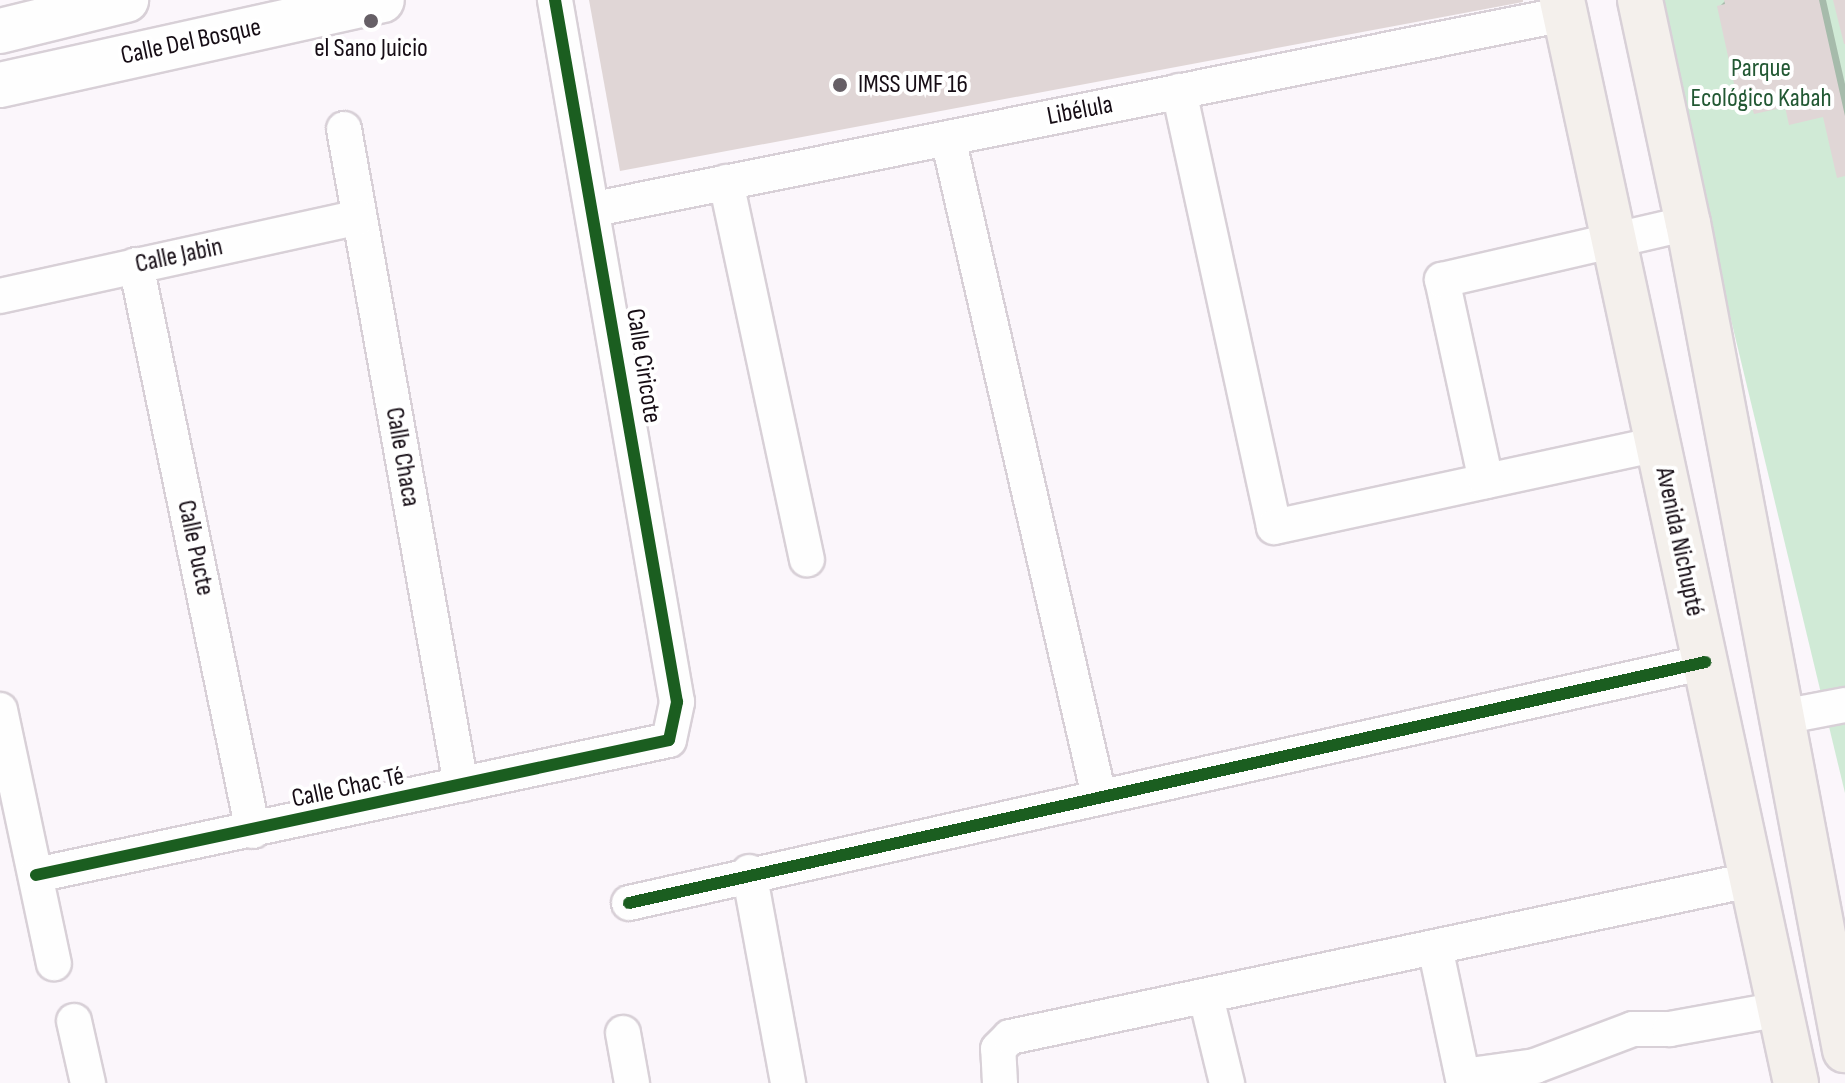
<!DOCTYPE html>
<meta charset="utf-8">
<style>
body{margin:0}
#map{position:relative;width:1845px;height:1083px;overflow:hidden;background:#fbf6fb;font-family:"Sofia Sans Condensed",sans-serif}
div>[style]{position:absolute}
.green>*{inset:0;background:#d0ead6}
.shadow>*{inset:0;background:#0003}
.building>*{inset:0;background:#e0d6d6}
.roads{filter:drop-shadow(2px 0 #d8d0d7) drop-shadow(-2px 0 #d8d0d7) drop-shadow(0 2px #d8d0d7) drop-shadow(0 -2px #d8d0d7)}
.street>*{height:34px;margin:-17px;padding:0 17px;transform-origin:17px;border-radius:17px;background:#fefefe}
.secondary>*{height:44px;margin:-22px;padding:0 22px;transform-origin:22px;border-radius:22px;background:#fefefe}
.primary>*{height:44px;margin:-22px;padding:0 22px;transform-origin:22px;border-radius:22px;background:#f4f0ec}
.cycleway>*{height:12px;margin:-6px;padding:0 6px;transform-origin:6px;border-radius:6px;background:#1b5e20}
.dots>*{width:22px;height:22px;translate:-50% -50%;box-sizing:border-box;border:4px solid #fff;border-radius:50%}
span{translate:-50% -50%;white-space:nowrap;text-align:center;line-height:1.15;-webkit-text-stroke:8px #fff;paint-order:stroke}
.street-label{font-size:26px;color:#160d15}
.poi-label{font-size:26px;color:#160d15}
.left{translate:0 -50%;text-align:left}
.park-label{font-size:26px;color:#225833}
</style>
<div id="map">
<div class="green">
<div style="clip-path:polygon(1654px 0,1845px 0,1845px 793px)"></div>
</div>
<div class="shadow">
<div style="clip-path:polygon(1726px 0,1826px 0,1845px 84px,1845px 174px,1825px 115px,1786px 105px,1719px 7px)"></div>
</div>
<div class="building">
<div style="clip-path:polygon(589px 0,1523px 0,1523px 2px,620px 171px)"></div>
<div style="clip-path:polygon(1724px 0,1819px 0,1845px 116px,1845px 176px,1837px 178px,1823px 117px,1789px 125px,1785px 107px,1754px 114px,1752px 108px,1740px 111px,1717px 6px,1725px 4px)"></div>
<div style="clip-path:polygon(1833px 0,1845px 0,1845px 44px,1844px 44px)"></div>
</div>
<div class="roads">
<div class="street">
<div style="left:1179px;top:91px;width:446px;rotate:77.7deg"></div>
<div style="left:1274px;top:527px;width:393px;rotate:-12.2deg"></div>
<div style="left:344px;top:129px;width:666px;rotate:79.89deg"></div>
<div style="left:948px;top:138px;width:675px;rotate:77.08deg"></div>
<div style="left:726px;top:182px;width:386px;rotate:77.9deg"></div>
<div style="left:595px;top:209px;width:989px;rotate:-11.37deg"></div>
<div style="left:136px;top:265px;width:578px;rotate:78.32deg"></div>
<div style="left:0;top:296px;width:367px;rotate:-12.4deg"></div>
<div style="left:1486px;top:481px;width:206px;rotate:-102.3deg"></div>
<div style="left:1442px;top:280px;width:253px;rotate:-13deg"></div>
<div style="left:0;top:710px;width:259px;rotate:78deg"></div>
<div style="left:1782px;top:717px;width:64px;rotate:-10.8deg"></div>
<div style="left:749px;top:872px;width:215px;rotate:79.5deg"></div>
<div style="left:36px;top:875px;width:647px;rotate:-12.04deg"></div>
<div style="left:669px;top:740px;width:39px;rotate:-78deg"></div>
<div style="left:677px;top:702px;width:713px;rotate:-99.86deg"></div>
<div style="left:629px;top:903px;width:1103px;rotate:-12.62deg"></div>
<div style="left:1435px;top:947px;width:139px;rotate:78deg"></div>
<div style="left:1206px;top:997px;width:89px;rotate:76.3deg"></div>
<div style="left:74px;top:1021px;width:64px;rotate:77.3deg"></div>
<div style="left:623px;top:1033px;width:51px;rotate:79.8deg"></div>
<div style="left:1463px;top:1076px;width:73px;rotate:-7.9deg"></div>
<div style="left:1535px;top:1066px;width:105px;rotate:-20.7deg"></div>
<div style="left:1633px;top:1029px;width:37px"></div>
<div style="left:1670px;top:1029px;width:112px;rotate:-10.3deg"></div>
<div style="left:1000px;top:1083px;width:34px;rotate:-93deg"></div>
<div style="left:998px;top:1049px;width:17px;rotate:-45deg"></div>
<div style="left:1010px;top:1037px;width:756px;rotate:-11.98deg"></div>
</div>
<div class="secondary">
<div style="left:0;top:31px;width:130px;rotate:-13.8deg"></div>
<div style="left:0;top:85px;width:391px;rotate:-12.5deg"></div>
</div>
<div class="primary">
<div style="left:1562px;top:0;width:1108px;rotate:77.81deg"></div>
<div style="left:1640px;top:0;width:228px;rotate:77.9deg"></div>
<div style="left:1688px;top:223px;width:842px;rotate:79.25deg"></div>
</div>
</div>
<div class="cycleway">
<div style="left:36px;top:875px;width:647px;rotate:-12.04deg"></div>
<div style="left:669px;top:740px;width:39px;rotate:-78deg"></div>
<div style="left:677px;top:702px;width:713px;rotate:-99.86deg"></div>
<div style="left:629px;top:903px;width:1103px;rotate:-12.62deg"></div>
</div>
<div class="dots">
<div style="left:371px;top:21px;background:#665f66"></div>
<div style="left:840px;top:85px;background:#665f66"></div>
</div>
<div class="street-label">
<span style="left:191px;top:42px;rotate:-12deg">Calle Del Bosque</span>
<span style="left:1080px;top:111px;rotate:-11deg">Libélula</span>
<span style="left:179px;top:256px;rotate:-12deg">Calle Jabin</span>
<span style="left:643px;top:366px;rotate:81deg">Calle Ciricote</span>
<span style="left:402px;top:457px;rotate:80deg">Calle Chaca</span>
<span style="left:1679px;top:542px;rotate:78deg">Avenida Nichupté</span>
<span style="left:195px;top:548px;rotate:78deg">Calle Pucte</span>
<span style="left:348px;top:788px;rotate:-12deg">Calle Chac Té</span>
</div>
<div class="poi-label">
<span style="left:371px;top:49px">el Sano Juicio</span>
<span class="left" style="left:858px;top:85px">IMSS UMF 16</span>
</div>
<div class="park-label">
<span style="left:1761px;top:84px">Parque<br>Ecológico Kabah</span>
</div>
</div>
